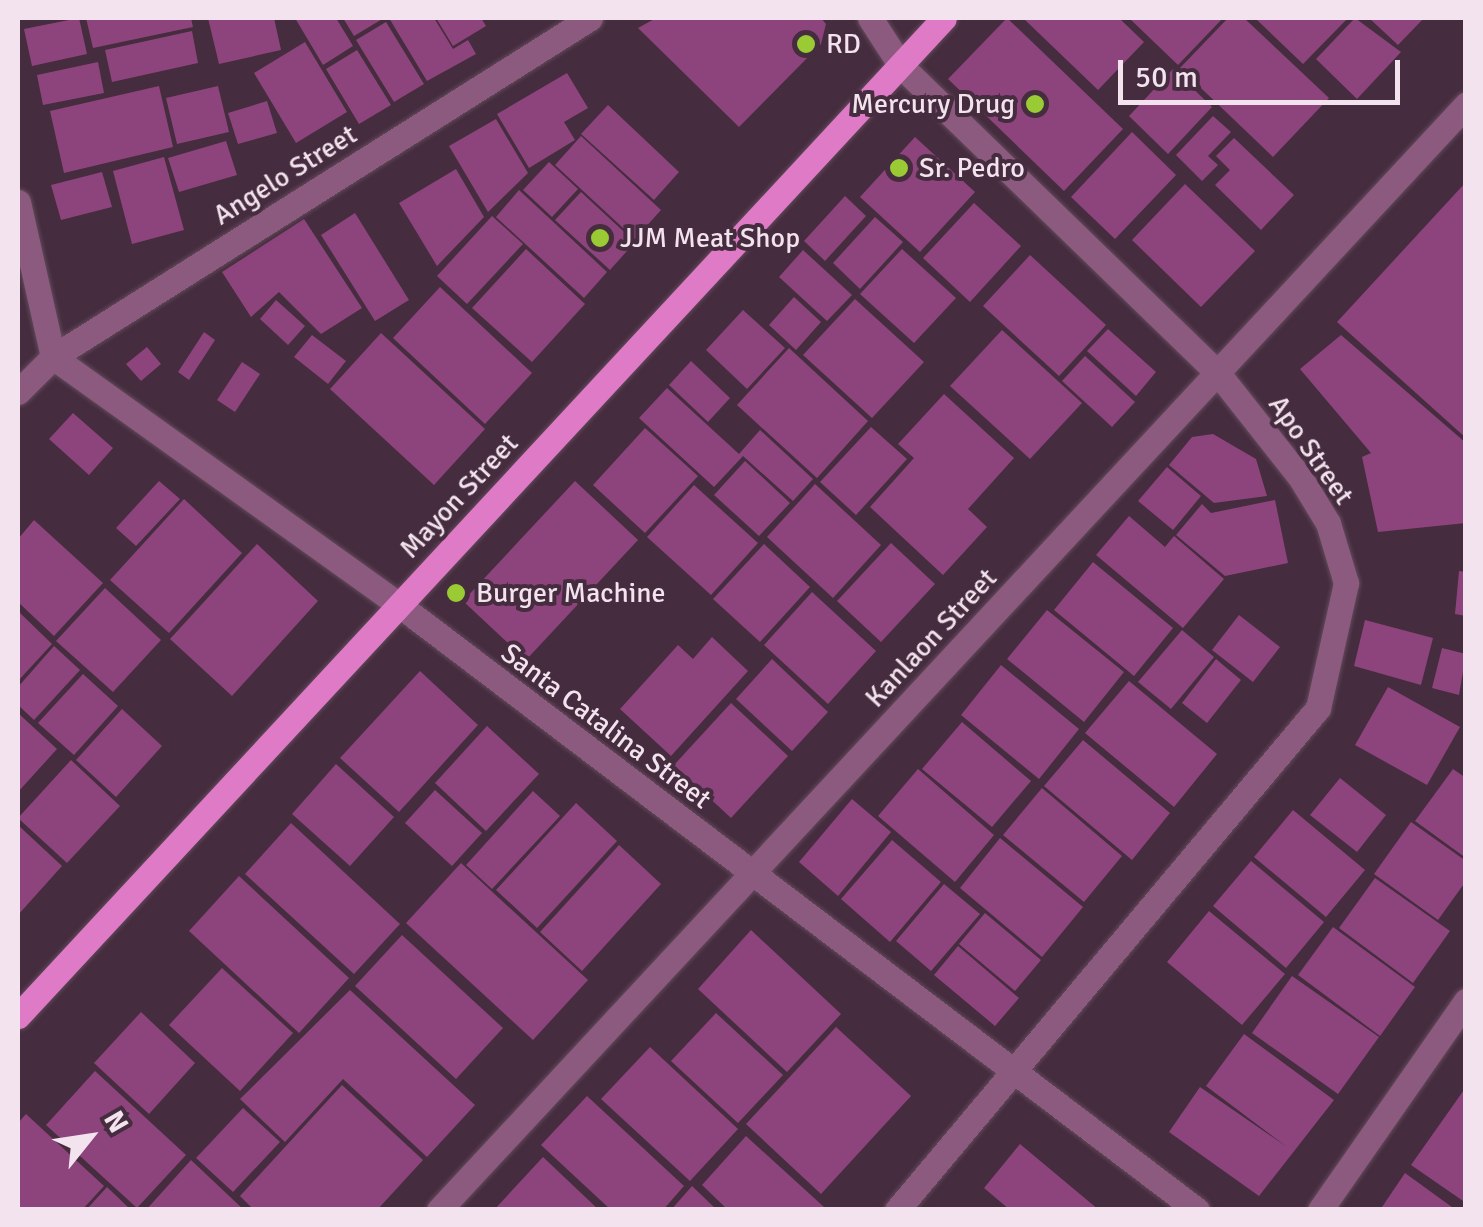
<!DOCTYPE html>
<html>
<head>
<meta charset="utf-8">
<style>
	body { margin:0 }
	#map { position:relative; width:1483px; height:1227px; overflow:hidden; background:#452c3e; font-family:Signika,sans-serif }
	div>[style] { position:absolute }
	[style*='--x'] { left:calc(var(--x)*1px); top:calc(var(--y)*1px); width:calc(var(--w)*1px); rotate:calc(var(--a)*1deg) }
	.building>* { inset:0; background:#8d447c }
	.roads { filter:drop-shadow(0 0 2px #61495a) drop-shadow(0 0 2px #61495a) }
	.minor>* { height:25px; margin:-12.5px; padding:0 12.5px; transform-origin:12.5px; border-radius:12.5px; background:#8c5a7f }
	.major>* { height:25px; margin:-12.5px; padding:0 12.5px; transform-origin:12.5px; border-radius:12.5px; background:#df7ac7 }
	.dots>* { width:28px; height:28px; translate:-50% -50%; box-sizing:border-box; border:5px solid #452c3e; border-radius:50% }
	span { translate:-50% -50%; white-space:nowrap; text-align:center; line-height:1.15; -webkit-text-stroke:8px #452c3e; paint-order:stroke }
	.poi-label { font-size:28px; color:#f3e3ee }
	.left { translate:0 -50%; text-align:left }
	.right { translate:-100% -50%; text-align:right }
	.street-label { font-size:28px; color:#f3e3ee }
	.frame { position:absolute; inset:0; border:20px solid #f3e3ee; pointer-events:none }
	.north { position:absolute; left:40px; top:1087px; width:100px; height:100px; -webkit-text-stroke:8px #452c3e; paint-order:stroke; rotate:60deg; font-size:28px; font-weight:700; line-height:40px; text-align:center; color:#f3e3ee }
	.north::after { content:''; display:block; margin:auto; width:35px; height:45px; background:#f3e3ee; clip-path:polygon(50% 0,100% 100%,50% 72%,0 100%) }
	.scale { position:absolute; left:1118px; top:60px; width:282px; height:45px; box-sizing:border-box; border:5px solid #f3e3ee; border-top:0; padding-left:12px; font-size:30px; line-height:35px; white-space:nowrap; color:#f3e3ee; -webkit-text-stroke:8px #452c3e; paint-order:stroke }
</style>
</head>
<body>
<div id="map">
	<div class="building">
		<i style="clip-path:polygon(79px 18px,87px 54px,32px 66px,24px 29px)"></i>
		<i style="clip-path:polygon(86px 18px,191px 18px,193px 27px,93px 48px)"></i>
		<i style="clip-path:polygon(208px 18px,274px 18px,281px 50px,219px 64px)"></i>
		<i style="clip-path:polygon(295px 18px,336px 18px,353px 46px,323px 65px)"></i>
		<i style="clip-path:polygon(343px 18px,384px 18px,354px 36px)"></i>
		<i style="clip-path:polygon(389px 18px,434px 18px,453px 49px,468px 40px,476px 54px,427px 81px)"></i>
		<i style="clip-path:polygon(436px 18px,481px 18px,486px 26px,453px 46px)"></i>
		<i style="clip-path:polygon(656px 18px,821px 18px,826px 24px,821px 44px,739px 127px,638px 28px)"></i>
		<i style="clip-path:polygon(1007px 18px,1123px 129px,1064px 191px,948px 79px)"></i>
		<i style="clip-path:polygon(1023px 18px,1119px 18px,1144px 42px,1098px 90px)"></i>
		<i style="clip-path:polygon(1129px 18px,1223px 18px,1178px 65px)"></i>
		<i style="clip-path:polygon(1228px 18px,1244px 18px,1329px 98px,1273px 157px,1180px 68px)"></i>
		<i style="clip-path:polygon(1255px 18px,1348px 18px,1303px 64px)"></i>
		<i style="clip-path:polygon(1355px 18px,1401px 52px,1357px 99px,1316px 59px)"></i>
		<i style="clip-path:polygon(1369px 18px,1424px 18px,1398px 45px)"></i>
		<i style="clip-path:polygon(386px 22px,424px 84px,394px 102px,356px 40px)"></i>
		<i style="clip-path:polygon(192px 31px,198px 63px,112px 82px,105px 50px)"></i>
		<i style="clip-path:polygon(305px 42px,347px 112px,296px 143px,254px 73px)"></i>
		<i style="clip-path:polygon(357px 50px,391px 105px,359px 124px,326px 69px)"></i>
		<i style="clip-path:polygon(98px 62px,104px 93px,43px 105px,37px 75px)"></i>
		<i style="clip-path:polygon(1173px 69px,1212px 107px,1168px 154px,1129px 116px)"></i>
		<i style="clip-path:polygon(567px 73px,588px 108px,564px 122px,575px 140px,529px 168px,497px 114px)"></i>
		<i style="clip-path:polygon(159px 86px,173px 147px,64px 173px,50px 111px)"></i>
		<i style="clip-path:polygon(218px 86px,229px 132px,177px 144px,166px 98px)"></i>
		<i style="clip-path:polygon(267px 101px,277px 133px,238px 144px,228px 113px)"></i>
		<i style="clip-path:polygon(608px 105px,679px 172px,654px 200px,581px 134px)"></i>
		<i style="clip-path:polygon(1213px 116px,1231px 132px,1208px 156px,1218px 165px,1202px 181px,1176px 155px)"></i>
		<i style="clip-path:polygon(496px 119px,528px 173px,488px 212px,449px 146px)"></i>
		<i style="clip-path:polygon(1132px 132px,1176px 175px,1115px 239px,1071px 197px)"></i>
		<i style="clip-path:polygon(581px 136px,661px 210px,635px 239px,555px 165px)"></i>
		<i style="clip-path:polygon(915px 137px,975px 192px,920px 252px,860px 197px)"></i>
		<i style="clip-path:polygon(1234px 138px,1294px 195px,1261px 230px,1215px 185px,1230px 170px,1216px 156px)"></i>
		<i style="clip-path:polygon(226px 141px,237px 175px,179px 192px,168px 158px)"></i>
		<i style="clip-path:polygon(164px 157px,184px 230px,132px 244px,113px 171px)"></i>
		<i style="clip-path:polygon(549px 162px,578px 189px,552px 217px,523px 190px)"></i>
		<i style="clip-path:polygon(456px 169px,484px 217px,437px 266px,399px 203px)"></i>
		<i style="clip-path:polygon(102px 172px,112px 207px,61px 220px,51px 185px)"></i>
		<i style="clip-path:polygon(1466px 182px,1466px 438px,1337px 322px)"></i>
		<i style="clip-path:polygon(1185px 184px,1255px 251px,1201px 307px,1132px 240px)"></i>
		<i style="clip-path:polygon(519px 190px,607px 272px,584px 298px,496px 217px)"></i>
		<i style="clip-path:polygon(581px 192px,635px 242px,610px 270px,555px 220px)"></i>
		<i style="clip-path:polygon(845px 196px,866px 216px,825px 261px,804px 241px)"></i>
		<i style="clip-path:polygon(974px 203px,1021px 246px,970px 302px,923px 258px)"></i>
		<i style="clip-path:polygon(355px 213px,409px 300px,375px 321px,321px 235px)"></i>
		<i style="clip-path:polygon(492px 216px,523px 244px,467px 304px,437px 276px)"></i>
		<i style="clip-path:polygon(875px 217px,903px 242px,860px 289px,833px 263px)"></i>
		<i style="clip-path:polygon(304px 219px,362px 308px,321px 334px,279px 292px,251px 317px,222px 272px)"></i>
		<i style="clip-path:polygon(526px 249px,585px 304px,532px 362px,472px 308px)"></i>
		<i style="clip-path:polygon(902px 249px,956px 298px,914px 343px,860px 294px)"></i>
		<i style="clip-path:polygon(803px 250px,852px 295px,827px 321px,779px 277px)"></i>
		<i style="clip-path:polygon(1030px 255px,1106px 325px,1059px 376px,983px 306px)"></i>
		<i style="clip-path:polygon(440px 287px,532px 373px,485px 424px,393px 338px)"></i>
		<i style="clip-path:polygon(794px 297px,821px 322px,796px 350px,769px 325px)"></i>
		<i style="clip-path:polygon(855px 299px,924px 362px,872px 418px,803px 355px)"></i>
		<i style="clip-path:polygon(276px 300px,305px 326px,288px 345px,260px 319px)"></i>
		<i style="clip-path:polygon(743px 310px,785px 348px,747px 389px,706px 350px)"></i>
		<i style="clip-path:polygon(1108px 329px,1156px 372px,1136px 396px,1087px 351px)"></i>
		<i style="clip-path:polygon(1002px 330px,1082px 403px,1030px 459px,950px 386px)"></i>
		<i style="clip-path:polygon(204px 332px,215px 340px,189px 380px,178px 372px)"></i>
		<i style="clip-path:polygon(381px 333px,485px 429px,434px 485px,330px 389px)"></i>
		<i style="clip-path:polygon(312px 335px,346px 361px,328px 384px,294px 357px)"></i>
		<i style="clip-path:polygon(1341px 335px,1466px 443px,1466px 523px,1378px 532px,1362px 457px,1371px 453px,1300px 369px)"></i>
		<i style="clip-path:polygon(147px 347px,161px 364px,141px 381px,126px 364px)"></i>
		<i style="clip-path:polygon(789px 348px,868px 421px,817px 478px,737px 405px)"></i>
		<i style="clip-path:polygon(1085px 356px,1135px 402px,1112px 427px,1062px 381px)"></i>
		<i style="clip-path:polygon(691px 361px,730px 398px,708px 422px,669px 385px)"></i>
		<i style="clip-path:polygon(242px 362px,260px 374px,235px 412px,217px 400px)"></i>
		<i style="clip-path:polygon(667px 388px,739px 454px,760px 430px,813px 479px,793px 501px,743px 456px,714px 487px,639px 418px)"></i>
		<i style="clip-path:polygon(944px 394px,1014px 458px,968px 509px,987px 527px,943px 575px,870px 507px,914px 458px,898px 444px)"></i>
		<i style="clip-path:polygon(73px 413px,113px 448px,89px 475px,49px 439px)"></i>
		<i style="clip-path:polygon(871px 427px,907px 459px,856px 515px,820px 482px)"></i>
		<i style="clip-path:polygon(645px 428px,698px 476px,645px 533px,593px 485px)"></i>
		<i style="clip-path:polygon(1213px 434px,1256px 459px,1267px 496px,1214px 503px,1169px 465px,1192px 437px)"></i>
		<i style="clip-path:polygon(745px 461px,790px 503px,759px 536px,714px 495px)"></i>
		<i style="clip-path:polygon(1167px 467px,1201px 496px,1173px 530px,1138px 501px)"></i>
		<i style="clip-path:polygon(159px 481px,180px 499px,136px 546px,116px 528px)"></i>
		<i style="clip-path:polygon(575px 481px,638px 540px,526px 660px,463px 601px)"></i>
		<i style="clip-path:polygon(815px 484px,881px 545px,833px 598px,767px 537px)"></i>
		<i style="clip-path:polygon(694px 485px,758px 543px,711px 595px,647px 537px)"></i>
		<i style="clip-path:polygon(184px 499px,242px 553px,169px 633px,110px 580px)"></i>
		<i style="clip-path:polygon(1275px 500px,1288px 563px,1225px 576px,1176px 535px,1202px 504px,1211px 513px)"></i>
		<i style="clip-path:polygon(1129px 516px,1165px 547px,1174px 536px,1224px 579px,1183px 628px,1096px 555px)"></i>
		<i style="clip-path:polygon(34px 520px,103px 583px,54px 636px,18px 602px,18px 539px)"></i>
		<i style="clip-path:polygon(891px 543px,935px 584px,881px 642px,837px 601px)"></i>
		<i style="clip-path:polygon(257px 544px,318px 601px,232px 696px,170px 639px)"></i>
		<i style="clip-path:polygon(764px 544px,810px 587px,760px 642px,713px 599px)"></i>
		<i style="clip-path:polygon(1093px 562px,1173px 628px,1134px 676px,1054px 610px)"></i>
		<i style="clip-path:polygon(1459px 571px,1466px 572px,1466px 616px,1455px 614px)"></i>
		<i style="clip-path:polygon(105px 588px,161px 640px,113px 692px,56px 641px)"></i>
		<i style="clip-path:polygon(812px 592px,876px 651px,828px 704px,764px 645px)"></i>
		<i style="clip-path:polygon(1047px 610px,1124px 672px,1084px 722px,1007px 659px)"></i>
		<i style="clip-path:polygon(18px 611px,52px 644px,18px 681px)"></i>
		<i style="clip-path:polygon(1239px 615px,1280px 647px,1253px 682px,1212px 650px)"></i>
		<i style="clip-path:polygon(1365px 620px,1433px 638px,1421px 685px,1354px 666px)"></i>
		<i style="clip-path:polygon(1182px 630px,1214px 657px,1171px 709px,1138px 682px)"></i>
		<i style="clip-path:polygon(712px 637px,748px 671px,671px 756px,620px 709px,678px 645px,693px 659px)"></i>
		<i style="clip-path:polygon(54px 646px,80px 670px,34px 720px,18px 705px,18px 687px)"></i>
		<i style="clip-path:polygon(1442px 648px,1466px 654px,1459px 695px,1432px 688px)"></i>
		<i style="clip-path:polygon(772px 659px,828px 712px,792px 751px,736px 699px)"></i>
		<i style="clip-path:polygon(1216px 659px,1241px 680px,1207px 723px,1182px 703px)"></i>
		<i style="clip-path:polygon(1001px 665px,1079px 729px,1039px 779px,961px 715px)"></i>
		<i style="clip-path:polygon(420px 671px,478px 725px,399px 812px,340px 758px)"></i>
		<i style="clip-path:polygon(83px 674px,118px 706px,74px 755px,38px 723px)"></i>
		<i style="clip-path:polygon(1129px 681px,1217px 754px,1174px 807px,1085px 733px)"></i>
		<i style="clip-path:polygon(1388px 687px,1460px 727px,1427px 785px,1355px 745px)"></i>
		<i style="clip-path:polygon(731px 703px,788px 756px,731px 818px,674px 765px)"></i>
		<i style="clip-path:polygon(122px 709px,162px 746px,116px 797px,76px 760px)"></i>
		<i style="clip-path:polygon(18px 713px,57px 749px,18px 792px)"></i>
		<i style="clip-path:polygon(962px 722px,1031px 781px,992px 827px,922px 769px)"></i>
		<i style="clip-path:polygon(487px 726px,539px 774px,486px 831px,435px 783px)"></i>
		<i style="clip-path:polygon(1083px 740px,1170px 813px,1132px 860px,1044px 786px)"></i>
		<i style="clip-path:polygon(71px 760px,120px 806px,67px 863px,18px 818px)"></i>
		<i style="clip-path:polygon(336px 764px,394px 817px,350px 866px,292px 814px)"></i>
		<i style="clip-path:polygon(918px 769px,994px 835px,955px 882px,878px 816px)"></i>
		<i style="clip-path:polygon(1453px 769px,1466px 778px,1466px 858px,1415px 821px)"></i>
		<i style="clip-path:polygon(1340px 778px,1386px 815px,1357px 852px,1310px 815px)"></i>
		<i style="clip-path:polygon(1042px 788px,1122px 856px,1084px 902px,1003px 835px)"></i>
		<i style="clip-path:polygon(435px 790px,482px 833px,452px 866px,405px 823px)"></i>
		<i style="clip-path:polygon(533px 791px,560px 816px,492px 889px,466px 865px)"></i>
		<i style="clip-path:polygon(852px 799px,891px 832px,838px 896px,799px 862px)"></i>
		<i style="clip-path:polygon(576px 803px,617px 841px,537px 928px,496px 890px)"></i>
		<i style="clip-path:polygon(1293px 810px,1365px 870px,1326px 917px,1254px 857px)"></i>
		<i style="clip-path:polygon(1411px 822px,1466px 861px,1466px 881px,1438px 920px,1374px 874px)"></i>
		<i style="clip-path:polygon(291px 823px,400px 924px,354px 974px,245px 874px)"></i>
		<i style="clip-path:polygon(18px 825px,62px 866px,18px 915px)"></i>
		<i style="clip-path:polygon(1000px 838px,1083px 907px,1042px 957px,960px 888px)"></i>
		<i style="clip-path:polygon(892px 840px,941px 882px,890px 942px,841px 899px)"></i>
		<i style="clip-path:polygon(619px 845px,661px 884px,582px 971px,540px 932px)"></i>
		<i style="clip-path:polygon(1251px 861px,1324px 922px,1286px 968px,1213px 906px)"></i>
		<i style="clip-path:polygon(461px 863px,588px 980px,533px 1040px,406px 923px)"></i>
		<i style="clip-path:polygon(239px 876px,349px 978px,299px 1033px,189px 931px)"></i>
		<i style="clip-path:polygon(1375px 878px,1450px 931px,1413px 983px,1339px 928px)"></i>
		<i style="clip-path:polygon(944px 884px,980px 914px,931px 971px,896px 941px)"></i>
		<i style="clip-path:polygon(1209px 911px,1285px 974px,1242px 1025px,1167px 962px)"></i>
		<i style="clip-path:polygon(985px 913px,1041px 960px,1015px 991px,959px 944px)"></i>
		<i style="clip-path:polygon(1333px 927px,1415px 987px,1380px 1036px,1298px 975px)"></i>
		<i style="clip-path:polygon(751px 930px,841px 1014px,787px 1072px,698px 989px)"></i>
		<i style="clip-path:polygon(402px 935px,503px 1028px,456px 1079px,355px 986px)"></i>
		<i style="clip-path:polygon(958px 946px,1019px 998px,995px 1026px,934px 975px)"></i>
		<i style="clip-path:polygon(222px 968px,293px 1033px,240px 1091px,169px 1025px)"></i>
		<i style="clip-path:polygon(1292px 976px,1379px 1037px,1338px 1094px,1252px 1033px)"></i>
		<i style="clip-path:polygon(350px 990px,475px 1105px,427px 1157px,343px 1079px,285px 1142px,240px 1099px)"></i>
		<i style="clip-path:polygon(141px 1012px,195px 1063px,149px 1114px,94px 1063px)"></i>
		<i style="clip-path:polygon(716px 1013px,783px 1075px,738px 1123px,671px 1061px)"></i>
		<i style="clip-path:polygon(836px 1027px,911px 1096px,821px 1194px,746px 1124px)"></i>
		<i style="clip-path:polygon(1244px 1034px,1334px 1100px,1259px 1196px,1169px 1132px,1200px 1087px,1287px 1147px,1206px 1086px)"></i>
		<i style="clip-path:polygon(650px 1047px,738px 1129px,690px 1181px,601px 1099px)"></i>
		<i style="clip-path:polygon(95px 1071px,186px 1155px,137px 1208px,46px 1125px)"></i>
		<i style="clip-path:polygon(342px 1085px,423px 1160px,377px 1210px,254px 1210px,240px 1196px)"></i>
		<i style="clip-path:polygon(1466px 1087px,1466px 1203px,1411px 1165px)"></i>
		<i style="clip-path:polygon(587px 1096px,684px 1186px,663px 1210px,611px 1210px,541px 1145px)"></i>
		<i style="clip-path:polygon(243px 1108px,280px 1142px,233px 1192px,196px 1158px)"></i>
		<i style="clip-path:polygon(26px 1114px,104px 1186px,82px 1210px,18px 1210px,18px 1123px)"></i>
		<i style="clip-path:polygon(746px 1136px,824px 1207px,822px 1210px,728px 1210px,702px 1185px)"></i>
		<i style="clip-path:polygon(1020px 1144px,1099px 1210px,1010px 1210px,984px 1188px)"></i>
		<i style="clip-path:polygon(543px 1157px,599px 1210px,494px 1210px)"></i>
		<i style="clip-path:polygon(191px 1160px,244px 1210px,146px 1210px)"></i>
		<i style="clip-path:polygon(1405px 1173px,1456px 1210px,1380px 1210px)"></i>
		<i style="clip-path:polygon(692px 1186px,717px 1210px,671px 1210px)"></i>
		<i style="clip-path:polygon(107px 1187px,131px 1210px,86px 1210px)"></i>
	</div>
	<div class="roads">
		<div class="minor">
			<i style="--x:870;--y:18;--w:57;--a:57.1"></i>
			<i style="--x:901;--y:66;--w:440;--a:44.1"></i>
			<i style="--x:1217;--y:372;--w:134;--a:51.7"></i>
			<i style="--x:1300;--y:477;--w:54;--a:58.7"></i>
			<i style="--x:1328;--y:523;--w:63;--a:73.3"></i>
			<i style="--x:1346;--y:583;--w:128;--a:102.6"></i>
			<i style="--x:1318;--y:708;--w:655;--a:129.98"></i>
			<i style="--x:18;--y:202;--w:159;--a:77.3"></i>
			<i style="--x:53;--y:357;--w:424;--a:35.6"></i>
			<i style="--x:398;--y:604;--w:1003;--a:37.18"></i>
			<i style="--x:18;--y:392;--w:49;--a:-45"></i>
			<i style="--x:53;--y:357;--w:635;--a:-32.26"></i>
			<i style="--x:439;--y:1210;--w:1509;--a:-47.1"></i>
			<i style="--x:1320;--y:1210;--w:255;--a:-55.1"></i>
		</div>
		<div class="major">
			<i style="--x:18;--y:1016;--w:1361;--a:-47.14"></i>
		</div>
	</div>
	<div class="dots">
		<i style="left:806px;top:44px;background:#9acb34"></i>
		<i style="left:1035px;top:104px;background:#9acb34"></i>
		<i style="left:899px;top:168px;background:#9acb34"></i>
		<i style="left:600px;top:238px;background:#9acb34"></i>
		<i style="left:456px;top:593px;background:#9acb34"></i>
	</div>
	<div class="poi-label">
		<span class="left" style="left:826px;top:44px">RD</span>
		<span class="right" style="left:1015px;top:104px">Mercury Drug</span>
		<span class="left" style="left:919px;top:168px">Sr. Pedro</span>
		<span class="left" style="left:620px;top:238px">JJM Meat Shop</span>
		<span class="left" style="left:476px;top:593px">Burger Machine</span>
	</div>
	<div class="street-label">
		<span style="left:285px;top:175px;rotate:-32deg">Angelo Street</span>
		<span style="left:1311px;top:450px;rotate:55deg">Apo Street</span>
		<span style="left:459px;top:496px;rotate:-47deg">Mayon Street</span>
		<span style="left:931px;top:638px;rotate:-47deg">Kanlaon Street</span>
		<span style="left:606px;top:726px;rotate:37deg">Santa Catalina Street</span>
	</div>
	<div class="frame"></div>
	<div class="north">N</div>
	<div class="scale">50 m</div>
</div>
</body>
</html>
